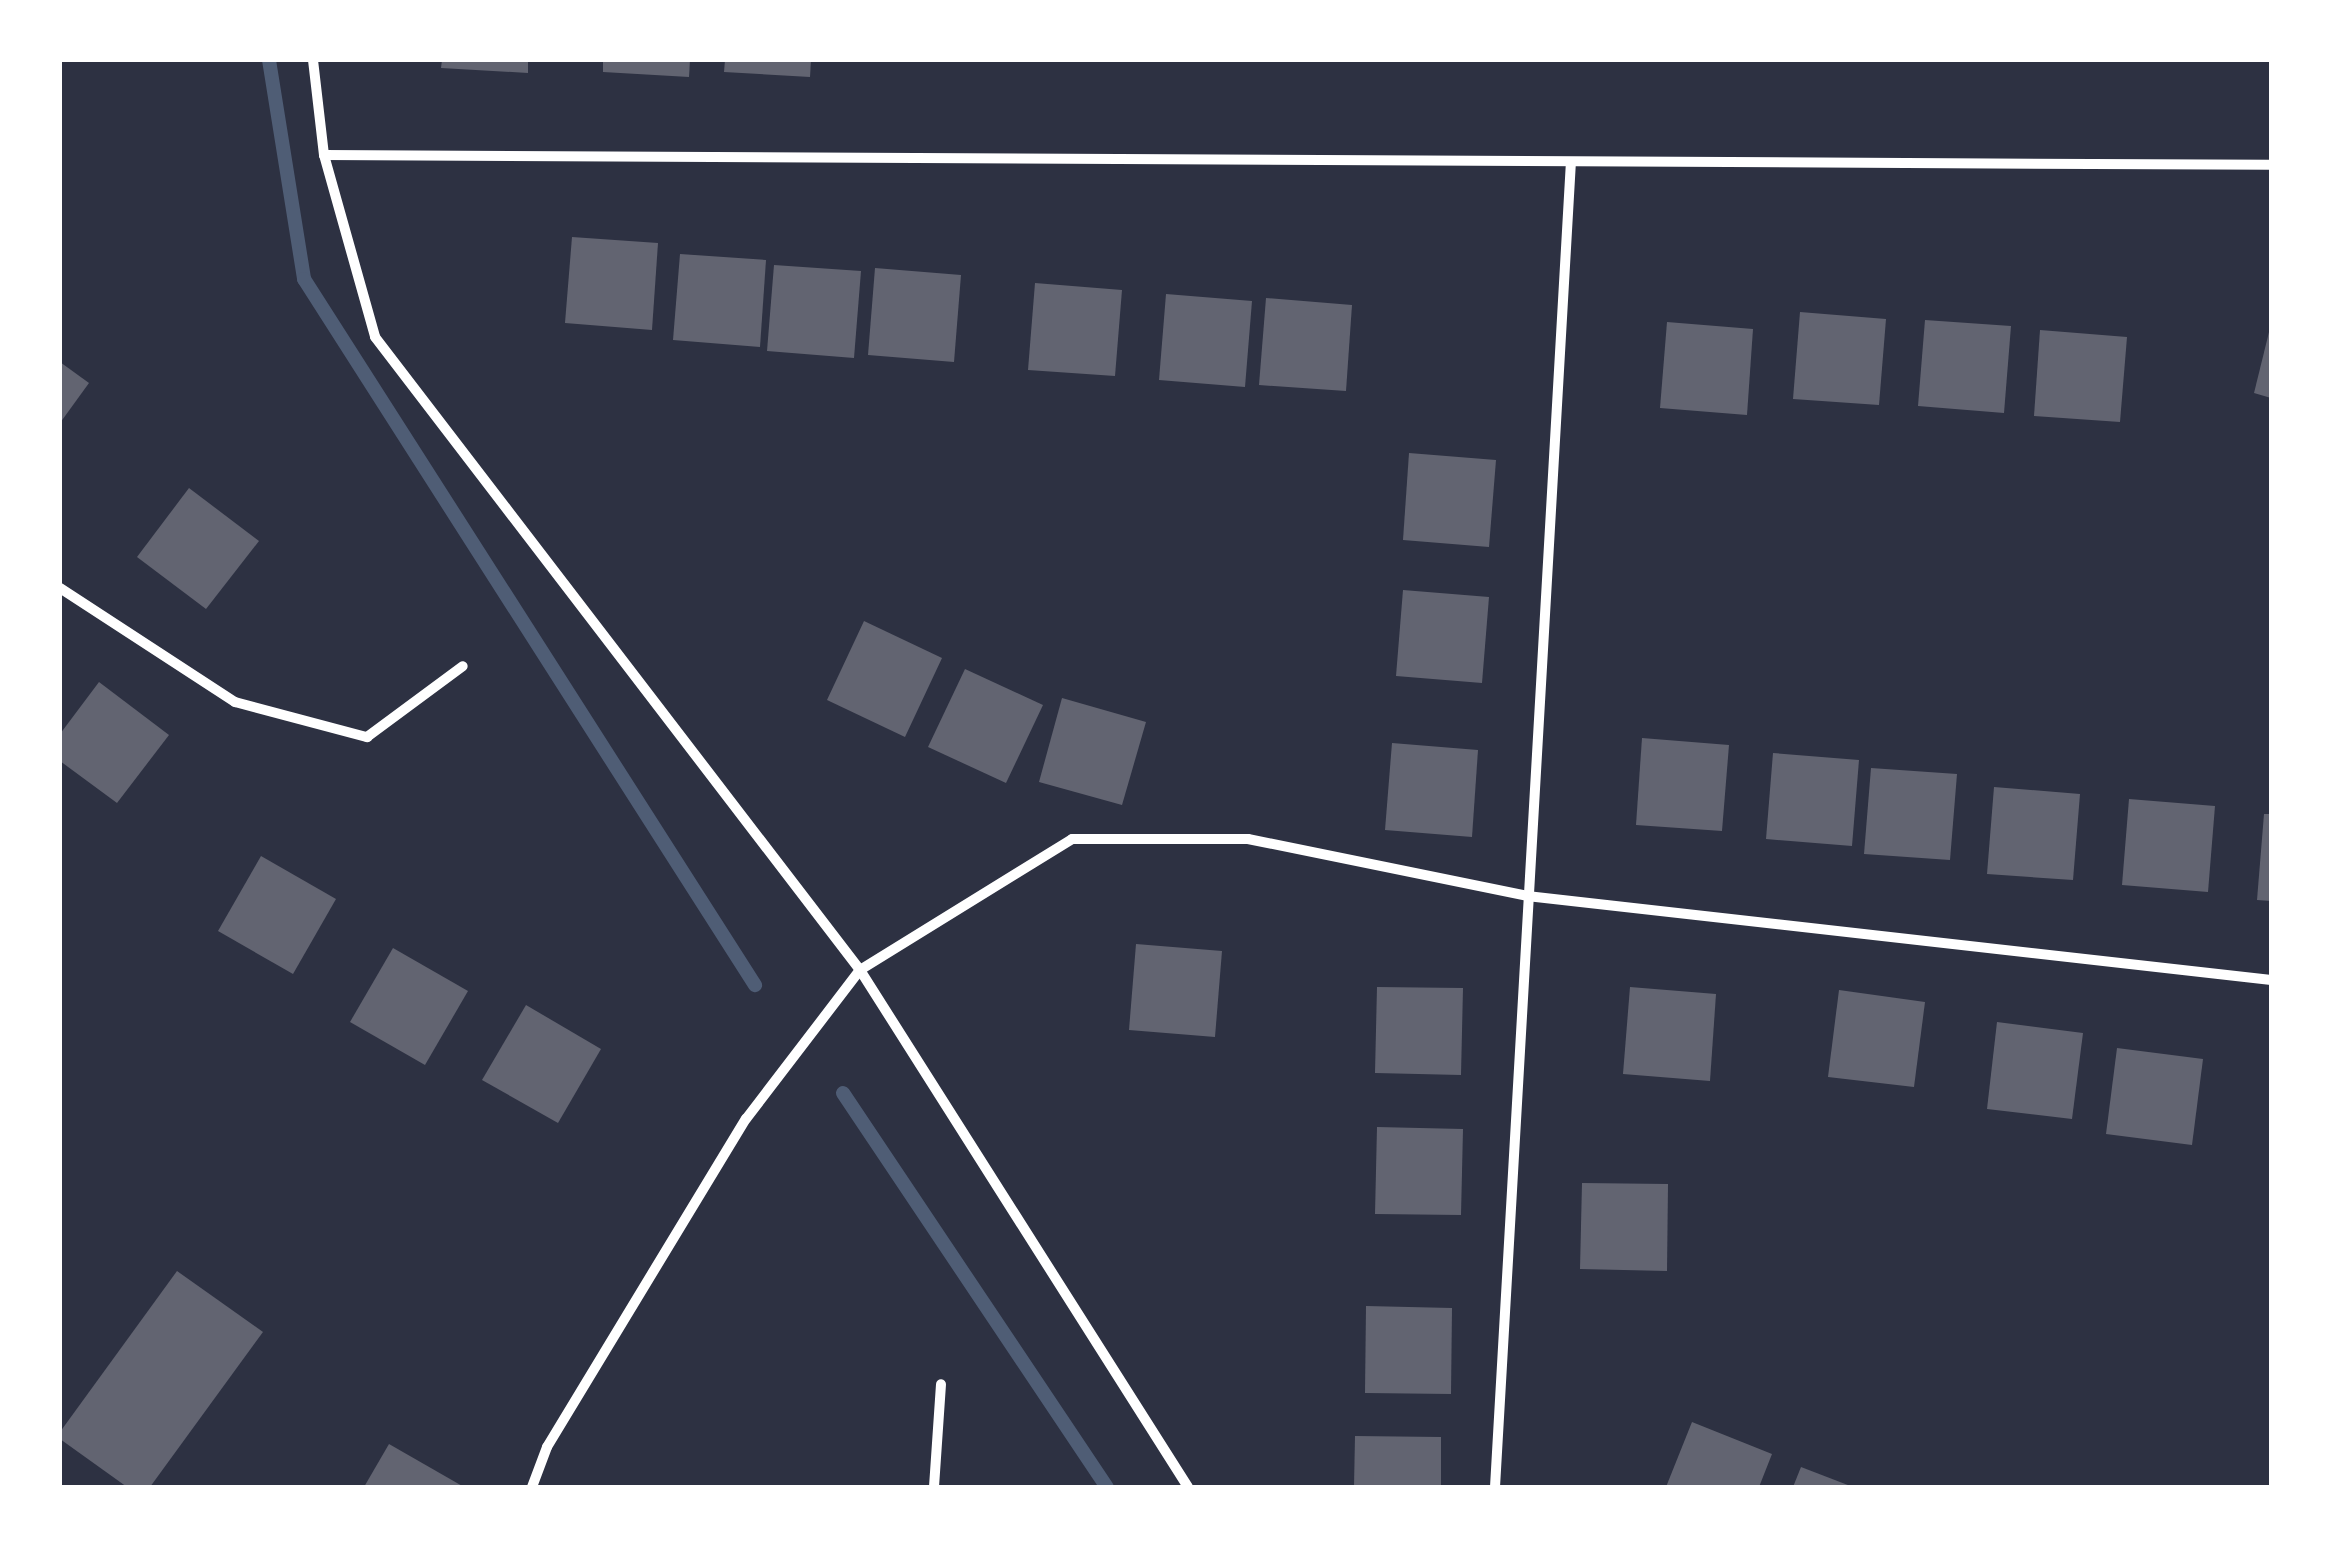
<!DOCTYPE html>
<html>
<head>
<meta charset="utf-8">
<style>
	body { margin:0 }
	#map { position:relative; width:2331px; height:1547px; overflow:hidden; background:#2d3142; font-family:"Roboto Condensed",sans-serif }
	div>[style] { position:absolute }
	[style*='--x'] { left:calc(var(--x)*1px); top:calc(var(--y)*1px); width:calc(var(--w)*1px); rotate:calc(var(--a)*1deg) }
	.stream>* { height:14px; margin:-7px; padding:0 7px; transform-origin:7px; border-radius:7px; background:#4f5d75 }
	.building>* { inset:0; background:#626471 }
	.minor>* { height:10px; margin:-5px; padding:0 5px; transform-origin:5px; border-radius:5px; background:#fff }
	span { translate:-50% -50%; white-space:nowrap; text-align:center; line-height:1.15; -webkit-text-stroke:9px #fff; paint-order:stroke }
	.frame { position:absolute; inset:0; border:62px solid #fff; pointer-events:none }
</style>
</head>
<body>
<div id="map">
	<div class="stream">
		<i style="--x:269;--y:60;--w:222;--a:80.9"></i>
		<i style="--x:304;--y:279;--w:838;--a:57.43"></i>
		<i style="--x:843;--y:1093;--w:474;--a:56.2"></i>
	</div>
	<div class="building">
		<i style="clip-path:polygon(442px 60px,528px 60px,528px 73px,441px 68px)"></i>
		<i style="clip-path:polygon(603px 60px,690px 60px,689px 77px,603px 72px)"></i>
		<i style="clip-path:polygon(725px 60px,811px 60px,810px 77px,724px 72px)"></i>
		<i style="clip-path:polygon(572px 237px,658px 243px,652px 330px,565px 323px)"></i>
		<i style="clip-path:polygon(680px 254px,766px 260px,760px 347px,673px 340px)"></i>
		<i style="clip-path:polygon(774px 265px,861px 271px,854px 358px,767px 351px)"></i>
		<i style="clip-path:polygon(875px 268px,961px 275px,954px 362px,868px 355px)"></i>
		<i style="clip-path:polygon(1035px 283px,1122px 290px,1115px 376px,1028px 370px)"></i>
		<i style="clip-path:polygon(1166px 294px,1252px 301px,1245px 387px,1159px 380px)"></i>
		<i style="clip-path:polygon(1266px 298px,1352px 305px,1346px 391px,1259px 385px)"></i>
		<i style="clip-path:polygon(1800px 312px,1886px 319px,1879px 405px,1793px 399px)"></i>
		<i style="clip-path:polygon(1925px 320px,2011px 326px,2004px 413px,1918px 406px)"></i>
		<i style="clip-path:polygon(1667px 322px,1753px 329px,1747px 415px,1660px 408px)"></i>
		<i style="clip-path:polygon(2270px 328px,2271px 328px,2271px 398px,2254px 393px)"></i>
		<i style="clip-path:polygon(2040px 330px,2127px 337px,2120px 422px,2034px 416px)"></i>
		<i style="clip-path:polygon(60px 362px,89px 383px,60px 423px)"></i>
		<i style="clip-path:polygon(1409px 453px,1496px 460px,1489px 547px,1403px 540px)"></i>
		<i style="clip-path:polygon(189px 488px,259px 541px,206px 609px,137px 557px)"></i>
		<i style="clip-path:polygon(1403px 590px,1489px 597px,1482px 683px,1396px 676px)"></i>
		<i style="clip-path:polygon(864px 621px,942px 658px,905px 737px,827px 700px)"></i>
		<i style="clip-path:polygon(965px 669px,1043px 705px,1006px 783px,928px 747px)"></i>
		<i style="clip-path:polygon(99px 682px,169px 735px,117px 803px,60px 761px,60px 734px)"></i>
		<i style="clip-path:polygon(1062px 698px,1146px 722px,1122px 805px,1039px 782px)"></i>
		<i style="clip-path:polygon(1642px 738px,1729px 745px,1722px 831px,1636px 825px)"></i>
		<i style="clip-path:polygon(1392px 743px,1478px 750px,1472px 837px,1385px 830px)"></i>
		<i style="clip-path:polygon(1773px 753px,1859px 760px,1852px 846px,1766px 839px)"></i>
		<i style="clip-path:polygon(1871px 768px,1957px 774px,1950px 860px,1864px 854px)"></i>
		<i style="clip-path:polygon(1994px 787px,2080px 794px,2073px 880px,1987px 874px)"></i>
		<i style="clip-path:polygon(2129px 799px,2215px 806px,2208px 892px,2122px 885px)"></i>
		<i style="clip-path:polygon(2264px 814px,2271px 814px,2271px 901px,2257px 900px)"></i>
		<i style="clip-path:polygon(261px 856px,336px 899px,293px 974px,218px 931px)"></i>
		<i style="clip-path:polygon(1136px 944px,1222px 951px,1215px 1037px,1129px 1030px)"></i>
		<i style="clip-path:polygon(393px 948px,468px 991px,425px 1065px,350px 1022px)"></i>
		<i style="clip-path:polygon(1377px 987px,1463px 988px,1461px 1075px,1375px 1073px)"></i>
		<i style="clip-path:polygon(1630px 987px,1716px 994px,1710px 1081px,1623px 1074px)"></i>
		<i style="clip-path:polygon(1839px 990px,1925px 1002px,1914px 1087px,1828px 1077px)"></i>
		<i style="clip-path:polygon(526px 1005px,601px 1049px,558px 1123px,482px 1080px)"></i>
		<i style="clip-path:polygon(1997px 1022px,2083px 1033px,2072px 1119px,1987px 1109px)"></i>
		<i style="clip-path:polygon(2117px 1048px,2203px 1059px,2192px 1145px,2106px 1134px)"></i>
		<i style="clip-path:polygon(1377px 1127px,1463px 1129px,1461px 1215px,1375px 1214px)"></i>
		<i style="clip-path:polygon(1582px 1183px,1668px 1184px,1667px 1271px,1580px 1269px)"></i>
		<i style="clip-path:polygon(177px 1271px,263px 1332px,150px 1487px,127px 1487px,60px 1439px,60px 1432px)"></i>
		<i style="clip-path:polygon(1366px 1306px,1452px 1308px,1451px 1394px,1365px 1393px)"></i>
		<i style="clip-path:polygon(1692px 1422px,1772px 1454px,1759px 1487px,1666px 1487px)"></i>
		<i style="clip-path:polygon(1355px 1436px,1441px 1437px,1441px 1487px,1354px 1487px)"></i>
		<i style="clip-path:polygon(389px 1444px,464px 1487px,364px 1487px)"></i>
		<i style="clip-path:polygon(1801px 1467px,1853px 1487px,1793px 1487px)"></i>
	</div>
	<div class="minor">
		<i style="--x:313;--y:60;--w:96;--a:83.4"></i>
		<i style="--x:324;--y:155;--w:189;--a:74.3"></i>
		<i style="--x:375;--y:337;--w:797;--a:52.54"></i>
		<i style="--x:860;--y:970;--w:612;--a:57.61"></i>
		<i style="--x:324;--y:155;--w:1947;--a:0.29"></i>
		<i style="--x:60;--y:588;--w:209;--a:33.1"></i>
		<i style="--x:235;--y:702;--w:137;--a:14.9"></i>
		<i style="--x:367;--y:737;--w:119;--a:-36.5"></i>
		<i style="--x:532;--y:1487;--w:43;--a:-69.4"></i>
		<i style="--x:547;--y:1447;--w:384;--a:-58.8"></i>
		<i style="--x:746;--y:1119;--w:188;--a:-52.6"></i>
		<i style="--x:860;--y:970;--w:249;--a:-31.7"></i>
		<i style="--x:1072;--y:839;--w:176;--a:0"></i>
		<i style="--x:1248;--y:839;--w:285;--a:11.5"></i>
		<i style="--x:1527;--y:896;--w:749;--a:6.44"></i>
		<i style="--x:934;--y:1487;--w:103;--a:-86.1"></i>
		<i style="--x:1495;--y:1487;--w:1327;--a:-86.72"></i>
	</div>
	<div class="frame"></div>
</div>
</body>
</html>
